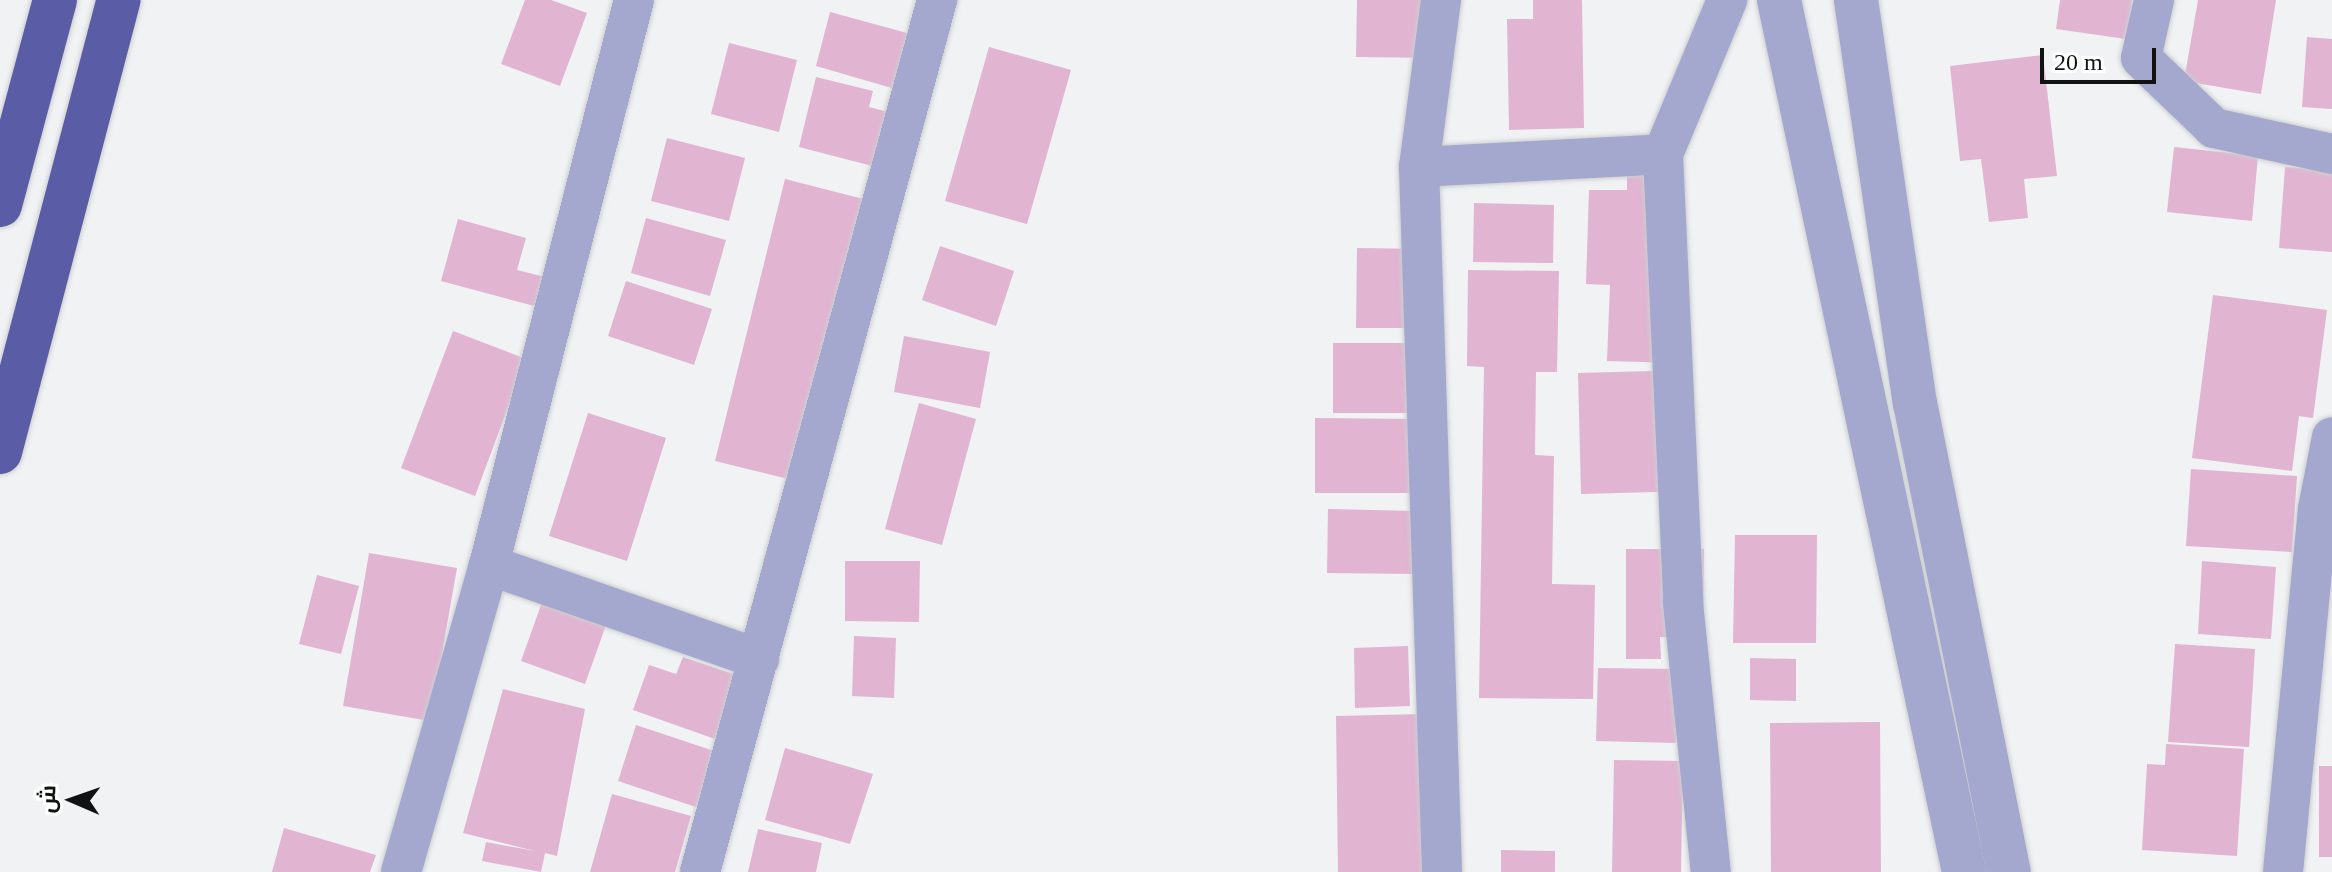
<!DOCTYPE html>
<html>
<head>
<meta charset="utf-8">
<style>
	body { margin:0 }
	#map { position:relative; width:2332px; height:872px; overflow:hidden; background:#f0f2f4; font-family:"Times New Roman",Cairo,serif }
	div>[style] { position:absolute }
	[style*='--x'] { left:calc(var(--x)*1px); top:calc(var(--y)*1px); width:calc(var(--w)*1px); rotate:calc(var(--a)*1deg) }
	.building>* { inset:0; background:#e1b4d2 }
	.roads { filter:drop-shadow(0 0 2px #ccced0) drop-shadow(0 0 2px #ccced0) }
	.minor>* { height:40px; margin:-20px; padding:0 20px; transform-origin:20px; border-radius:20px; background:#a4a7ce }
	.tertiary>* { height:44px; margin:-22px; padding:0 22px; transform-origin:22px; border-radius:22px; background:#a4a7ce }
	.trunk>* { height:44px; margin:-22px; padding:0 22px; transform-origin:22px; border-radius:22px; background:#5b5ca6 }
	span { translate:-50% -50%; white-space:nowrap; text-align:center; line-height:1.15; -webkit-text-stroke:7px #fff; paint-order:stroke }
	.north { position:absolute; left:32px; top:760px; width:80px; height:80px; -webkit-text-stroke:6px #fff; paint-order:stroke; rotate:272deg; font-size:22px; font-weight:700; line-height:32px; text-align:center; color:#111212 }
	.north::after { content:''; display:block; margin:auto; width:28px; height:36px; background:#111212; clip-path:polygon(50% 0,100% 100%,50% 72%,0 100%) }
	.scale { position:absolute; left:2040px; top:48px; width:116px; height:36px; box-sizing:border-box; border:4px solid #111212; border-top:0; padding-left:10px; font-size:24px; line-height:28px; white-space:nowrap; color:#111212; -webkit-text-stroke:6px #fff; paint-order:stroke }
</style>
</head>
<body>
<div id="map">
	<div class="building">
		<i style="clip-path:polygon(525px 0,551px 0,587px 13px,560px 86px,501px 64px)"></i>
		<i style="clip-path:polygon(1357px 0,1434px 0,1434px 58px,1356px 57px)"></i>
		<i style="clip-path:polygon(1533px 0,1582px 0,1584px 128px,1509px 130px,1507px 19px,1533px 19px)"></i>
		<i style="clip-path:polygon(2060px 0,2132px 0,2126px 39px,2056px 29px)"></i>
		<i style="clip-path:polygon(2198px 0,2276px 0,2261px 94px,2184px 81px)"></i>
		<i style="clip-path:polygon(830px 12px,918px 36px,902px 91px,816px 66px)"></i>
		<i style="clip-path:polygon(2307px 37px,2332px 39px,2332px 109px,2302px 107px)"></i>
		<i style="clip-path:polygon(729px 43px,797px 60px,779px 132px,711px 114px)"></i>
		<i style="clip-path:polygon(989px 47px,1071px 70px,1027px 224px,945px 201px)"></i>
		<i style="clip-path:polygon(2043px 55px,2057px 176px,2024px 179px,2028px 218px,1989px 222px,1981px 159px,1960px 161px,1950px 66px)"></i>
		<i style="clip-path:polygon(816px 77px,873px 91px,869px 107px,895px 114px,880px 168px,799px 147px)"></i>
		<i style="clip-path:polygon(667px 138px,745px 158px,729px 221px,651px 201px)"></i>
		<i style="clip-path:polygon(2174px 147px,2258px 156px,2252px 221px,2167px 212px)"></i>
		<i style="clip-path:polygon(2285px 167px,2332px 171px,2332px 252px,2279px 248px)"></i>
		<i style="clip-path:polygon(1627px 171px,1665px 171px,1675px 363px,1607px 361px,1610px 285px,1586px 284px,1589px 190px,1627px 190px)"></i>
		<i style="clip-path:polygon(785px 179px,875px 202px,804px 483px,715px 461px)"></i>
		<i style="clip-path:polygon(1474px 203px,1554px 205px,1553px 263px,1473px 262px)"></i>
		<i style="clip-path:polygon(646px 218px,726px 240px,710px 296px,631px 273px)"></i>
		<i style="clip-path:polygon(458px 219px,526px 238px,517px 270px,545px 277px,538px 307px,441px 281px)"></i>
		<i style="clip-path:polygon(940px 246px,1014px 271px,996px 326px,922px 300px)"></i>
		<i style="clip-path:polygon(1357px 248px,1426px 249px,1425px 328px,1356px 328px)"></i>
		<i style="clip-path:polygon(1468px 270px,1559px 271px,1557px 372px,1536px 372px,1535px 455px,1554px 456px,1552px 584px,1595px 585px,1593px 699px,1479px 698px,1484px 367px,1467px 366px)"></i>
		<i style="clip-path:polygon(626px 281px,712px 309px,694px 365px,608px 336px)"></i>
		<i style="clip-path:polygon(2213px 295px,2327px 310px,2313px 418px,2299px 416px,2292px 471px,2192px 458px)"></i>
		<i style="clip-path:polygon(453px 331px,526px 359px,475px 496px,401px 468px)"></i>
		<i style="clip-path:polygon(904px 336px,990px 352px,980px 408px,894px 392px)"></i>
		<i style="clip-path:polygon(1333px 343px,1417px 343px,1416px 413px,1333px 413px)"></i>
		<i style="clip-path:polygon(1689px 370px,1692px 491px,1581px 494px,1578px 373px)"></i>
		<i style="clip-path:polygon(919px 403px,976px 419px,942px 545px,885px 529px)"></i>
		<i style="clip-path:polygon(588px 413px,666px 438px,627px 561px,549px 536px)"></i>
		<i style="clip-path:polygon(1315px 418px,1418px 419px,1417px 493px,1315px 493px)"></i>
		<i style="clip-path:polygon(2191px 469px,2297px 476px,2292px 552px,2186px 546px)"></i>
		<i style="clip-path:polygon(1328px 509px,1417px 511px,1416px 574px,1327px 573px)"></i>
		<i style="clip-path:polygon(1735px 535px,1817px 535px,1816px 643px,1733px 643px)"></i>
		<i style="clip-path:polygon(1626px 549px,1704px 549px,1703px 637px,1660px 637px,1661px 659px,1626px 659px)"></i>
		<i style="clip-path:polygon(369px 553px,457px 568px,430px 721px,343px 706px)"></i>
		<i style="clip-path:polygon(845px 561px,920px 561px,919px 622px,845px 621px)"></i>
		<i style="clip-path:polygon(2202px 561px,2276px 567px,2271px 639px,2198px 634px)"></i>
		<i style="clip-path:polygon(317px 575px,359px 586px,341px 654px,299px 644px)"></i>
		<i style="clip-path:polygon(546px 591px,610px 614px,585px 684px,521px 661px)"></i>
		<i style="clip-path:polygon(854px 636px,896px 638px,894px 698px,852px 696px)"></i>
		<i style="clip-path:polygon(2175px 644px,2255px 649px,2249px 747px,2168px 742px)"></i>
		<i style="clip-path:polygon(1408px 646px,1410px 706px,1355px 708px,1354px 648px)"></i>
		<i style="clip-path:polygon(683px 657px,736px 675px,715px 739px,633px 710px,649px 665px,676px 674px)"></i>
		<i style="clip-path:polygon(1750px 658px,1796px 659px,1796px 701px,1750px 700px)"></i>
		<i style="clip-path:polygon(1598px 668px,1678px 669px,1676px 743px,1596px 741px)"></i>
		<i style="clip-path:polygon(503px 689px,585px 709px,557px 856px,545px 853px,541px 872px,482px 861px,486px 842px,535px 851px,463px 833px)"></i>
		<i style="clip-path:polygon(1424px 714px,1445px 872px,1338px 872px,1336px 716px)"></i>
		<i style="clip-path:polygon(1880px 722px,1881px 872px,1771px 872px,1770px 723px)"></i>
		<i style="clip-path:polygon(636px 725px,714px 751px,696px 807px,618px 781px)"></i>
		<i style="clip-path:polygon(2166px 744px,2244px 749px,2237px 856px,2142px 850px,2147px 764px,2165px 765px)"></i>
		<i style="clip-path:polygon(785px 748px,873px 774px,850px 844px,765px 820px)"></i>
		<i style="clip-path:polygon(1614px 760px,1683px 761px,1681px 872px,1612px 872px)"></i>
		<i style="clip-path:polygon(2319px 766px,2332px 766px,2332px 857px,2319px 857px)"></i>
		<i style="clip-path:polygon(612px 794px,691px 816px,675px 872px,590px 872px)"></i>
		<i style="clip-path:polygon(284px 828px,376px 855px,370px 872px,272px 872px)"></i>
		<i style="clip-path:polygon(758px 829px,822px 843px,816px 872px,748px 872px)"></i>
		<i style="clip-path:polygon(1501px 850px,1555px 851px,1555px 872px,1501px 872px)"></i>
	</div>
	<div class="roads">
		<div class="minor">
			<i style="--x:1441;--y:0;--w:168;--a:97.5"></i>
			<i style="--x:1419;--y:167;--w:705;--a:88.13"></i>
			<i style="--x:2154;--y:0;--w:59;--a:102.6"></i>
			<i style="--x:2141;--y:58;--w:101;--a:43.8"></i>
			<i style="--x:2214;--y:128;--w:121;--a:12.4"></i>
			<i style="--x:1663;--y:154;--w:449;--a:87.4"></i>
			<i style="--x:1683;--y:603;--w:270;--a:84.1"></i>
			<i style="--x:1419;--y:167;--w:244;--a:-3"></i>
			<i style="--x:1663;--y:154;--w:167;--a:-67.4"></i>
			<i style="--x:489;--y:565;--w:286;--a:19.2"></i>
			<i style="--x:401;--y:872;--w:319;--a:-74"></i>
			<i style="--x:489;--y:565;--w:583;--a:-75.61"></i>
			<i style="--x:700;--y:872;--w:904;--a:-74.79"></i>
			<i style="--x:2283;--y:872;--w:365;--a:-84.5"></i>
			<i style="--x:2318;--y:509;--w:73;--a:-79"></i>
		</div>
		<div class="tertiary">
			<i style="--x:1779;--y:0;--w:891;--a:78.02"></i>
			<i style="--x:1856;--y:0;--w:407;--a:81.7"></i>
			<i style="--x:1915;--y:403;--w:478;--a:78.7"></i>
		</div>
		<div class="trunk">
			<i style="--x:0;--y:205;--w:212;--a:-75"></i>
			<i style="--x:0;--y:452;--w:467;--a:-75.3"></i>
		</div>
	</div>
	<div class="north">ش</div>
	<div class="scale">20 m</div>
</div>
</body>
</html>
